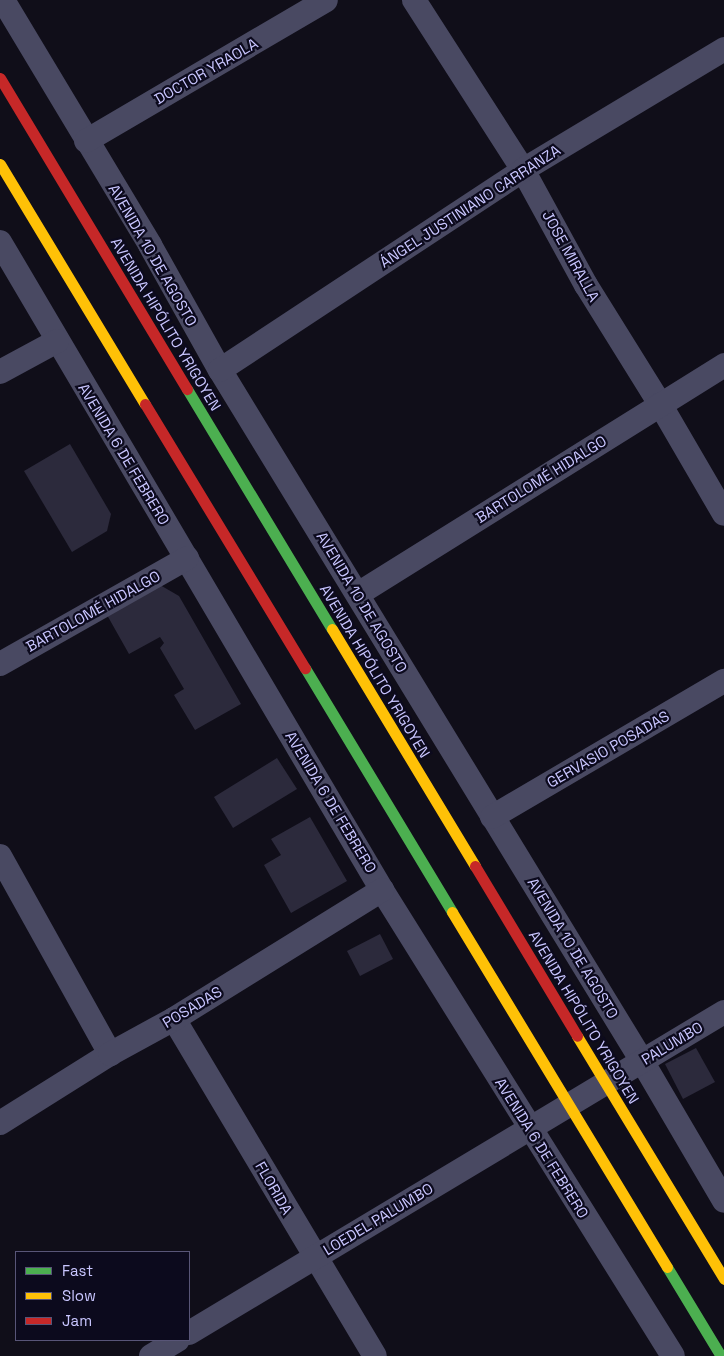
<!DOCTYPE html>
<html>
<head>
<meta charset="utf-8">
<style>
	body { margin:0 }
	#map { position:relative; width:724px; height:1356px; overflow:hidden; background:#100e19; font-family:"Space Grotesk",sans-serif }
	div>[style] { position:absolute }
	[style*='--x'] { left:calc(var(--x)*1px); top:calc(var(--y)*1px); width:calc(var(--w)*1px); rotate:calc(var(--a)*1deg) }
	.building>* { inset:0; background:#2c2a3c }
	.street>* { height:24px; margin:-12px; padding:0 12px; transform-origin:12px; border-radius:12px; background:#494962 }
	.fast>* { height:11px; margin:-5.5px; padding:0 5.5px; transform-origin:5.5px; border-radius:5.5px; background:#4caf50 }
	.slow>* { height:11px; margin:-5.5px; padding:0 5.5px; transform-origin:5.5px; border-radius:5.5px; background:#ffc107 }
	.jam>* { height:11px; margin:-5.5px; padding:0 5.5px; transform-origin:5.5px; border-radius:5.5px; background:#c62828 }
	span { translate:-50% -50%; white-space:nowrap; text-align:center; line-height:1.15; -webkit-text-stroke:4.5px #0c0a1d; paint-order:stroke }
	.street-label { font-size:15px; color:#c9c6ff }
	.legend { position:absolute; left:15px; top:1251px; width:175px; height:90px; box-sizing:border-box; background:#0c0a1d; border:1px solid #585577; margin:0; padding:6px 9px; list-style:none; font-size:15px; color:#c9c6ff }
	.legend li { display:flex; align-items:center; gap:10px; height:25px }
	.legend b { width:25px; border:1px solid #585577 }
</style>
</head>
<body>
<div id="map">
	<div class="building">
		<i style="clip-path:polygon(70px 444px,111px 514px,107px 531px,72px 552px,24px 471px)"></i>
		<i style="clip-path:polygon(160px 585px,179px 596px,241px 704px,195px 730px,174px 695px,184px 689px,160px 648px,164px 643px,160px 637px,129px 654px,107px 615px)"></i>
		<i style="clip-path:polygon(277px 758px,297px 789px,233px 828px,214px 797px)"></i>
		<i style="clip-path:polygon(310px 817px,347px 881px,291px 913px,264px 865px,281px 855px,271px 839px)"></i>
		<i style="clip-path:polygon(380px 934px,393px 959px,360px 976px,347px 951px)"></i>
		<i style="clip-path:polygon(696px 1048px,715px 1082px,683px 1099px,665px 1064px)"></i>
	</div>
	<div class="street">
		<i style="--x:3;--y:0;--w:286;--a:59"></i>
		<i style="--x:150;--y:245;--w:143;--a:60.8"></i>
		<i style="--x:220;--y:370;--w:810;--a:58.59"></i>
		<i style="--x:642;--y:1061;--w:162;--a:59.6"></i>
		<i style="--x:414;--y:0;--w:202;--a:57.3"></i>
		<i style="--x:523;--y:170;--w:131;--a:61.3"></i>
		<i style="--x:586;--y:285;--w:140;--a:58.1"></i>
		<i style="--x:660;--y:404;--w:127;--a:59.8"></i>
		<i style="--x:86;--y:141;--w:278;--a:-30.4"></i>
		<i style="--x:0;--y:242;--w:752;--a:59.48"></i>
		<i style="--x:382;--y:890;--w:549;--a:58.02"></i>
		<i style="--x:220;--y:370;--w:363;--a:-33.4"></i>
		<i style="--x:523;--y:170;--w:235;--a:-31"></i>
		<i style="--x:0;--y:372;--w:65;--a:-28.5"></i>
		<i style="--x:358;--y:594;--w:432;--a:-32"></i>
		<i style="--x:0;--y:664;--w:215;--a:-29.5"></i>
		<i style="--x:492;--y:817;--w:269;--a:-30.4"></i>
		<i style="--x:0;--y:856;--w:227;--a:60.9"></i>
		<i style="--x:174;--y:1019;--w:392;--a:59.2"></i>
		<i style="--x:0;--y:1123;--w:130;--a:-32.1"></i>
		<i style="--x:110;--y:1054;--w:73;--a:-28.7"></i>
		<i style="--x:174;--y:1019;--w:245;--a:-31.8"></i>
		<i style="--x:189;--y:1333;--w:624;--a:-30.96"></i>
		<i style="--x:151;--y:1356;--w:31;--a:-31"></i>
	</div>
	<div class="fast">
		<i style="--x:187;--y:389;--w:280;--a:58.9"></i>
		<i style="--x:305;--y:668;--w:285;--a:58.9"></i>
		<i style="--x:667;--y:1267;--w:104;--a:58.8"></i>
	</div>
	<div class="slow">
		<i style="--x:0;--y:164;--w:280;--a:58.9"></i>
		<i style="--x:332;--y:629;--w:277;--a:58.9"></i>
		<i style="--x:452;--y:912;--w:415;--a:58.8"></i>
		<i style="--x:577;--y:1036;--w:284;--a:58.8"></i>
	</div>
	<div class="jam">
		<i style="--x:0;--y:78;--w:363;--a:59"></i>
		<i style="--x:145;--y:404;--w:309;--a:58.8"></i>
		<i style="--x:475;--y:866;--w:198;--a:59"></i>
	</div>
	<div class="street-label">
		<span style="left:206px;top:71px;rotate:-30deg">DOCTOR YRAOLA</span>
		<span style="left:470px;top:206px;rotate:-33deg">ÁNGEL JUSTINIANO CARRANZA</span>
		<span style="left:153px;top:255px;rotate:60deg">AVENIDA 10 DE AGOSTO</span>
		<span style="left:571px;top:256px;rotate:61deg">JOSE MIRALLA</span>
		<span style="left:166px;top:324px;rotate:59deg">AVENIDA HIPÓLITO YRIGOYEN</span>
		<span style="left:124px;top:454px;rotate:59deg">AVENIDA 6 DE FEBRERO</span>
		<span style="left:541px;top:479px;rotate:-32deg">BARTOLOMÉ HIDALGO</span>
		<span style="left:362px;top:602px;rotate:59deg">AVENIDA 10 DE AGOSTO</span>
		<span style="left:93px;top:611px;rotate:-29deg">BARTOLOMÉ HIDALGO</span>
		<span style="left:375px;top:671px;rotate:59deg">AVENIDA HIPÓLITO YRIGOYEN</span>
		<span style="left:608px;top:749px;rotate:-30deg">GERVASIO POSADAS</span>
		<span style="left:331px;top:802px;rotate:59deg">AVENIDA 6 DE FEBRERO</span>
		<span style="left:573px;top:948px;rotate:59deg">AVENIDA 10 DE AGOSTO</span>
		<span style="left:192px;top:1007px;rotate:-31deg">POSADAS</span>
		<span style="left:584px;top:1017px;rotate:59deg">AVENIDA HIPÓLITO YRIGOYEN</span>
		<span style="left:672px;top:1043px;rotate:-31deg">PALUMBO</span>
		<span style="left:542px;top:1148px;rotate:58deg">AVENIDA 6 DE FEBRERO</span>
		<span style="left:274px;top:1188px;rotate:60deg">FLORIDA</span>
		<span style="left:378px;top:1219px;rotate:-31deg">LOEDEL PALUMBO</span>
	</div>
	<ul class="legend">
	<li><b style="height:6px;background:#4caf50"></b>Fast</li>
	<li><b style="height:6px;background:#ffc107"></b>Slow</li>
	<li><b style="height:6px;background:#c62828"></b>Jam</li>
	</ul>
</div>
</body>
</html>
